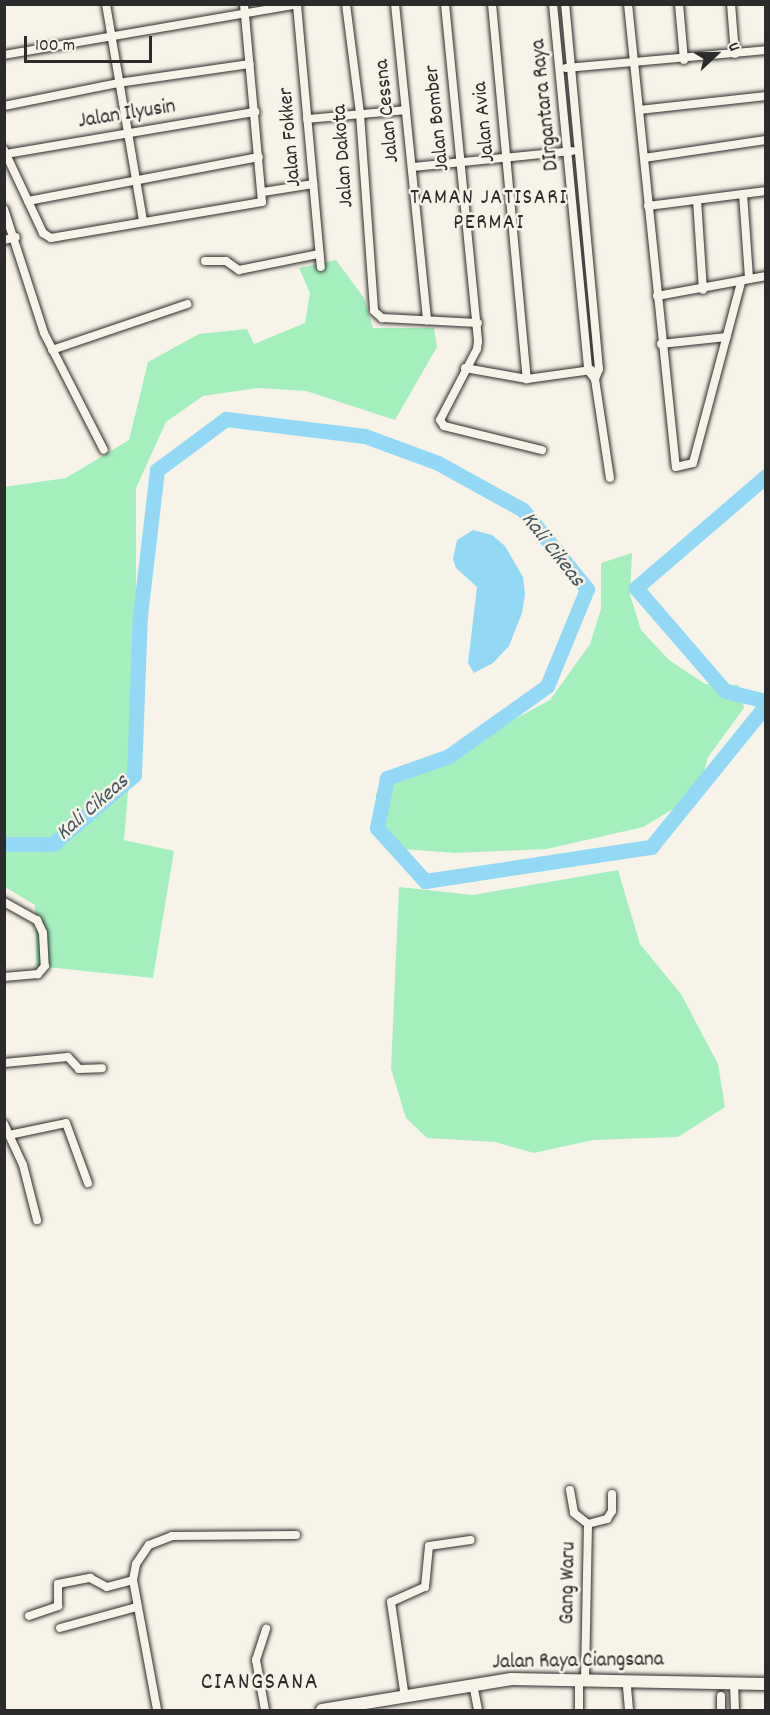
<!DOCTYPE html>
<html>
<head>
<meta charset="utf-8">
<style>
	body { margin:0 }
	#map { position:relative; width:770px; height:1715px; overflow:hidden; background:#f7f3e8; font-family:Dekko,sans-serif }
	div>[style] { position:absolute }
	[style*='--x'] { left:calc(var(--x)*1px); top:calc(var(--y)*1px); width:calc(var(--w)*1px); rotate:calc(var(--a)*1deg) }
	.green>* { inset:0; background:#a5efbe }
	.water>* { inset:0; background:#93d8f5 }
	.river>* { height:15px; margin:-7.5px; padding:0 7.5px; transform-origin:7.5px; border-radius:7.5px; background:#93d8f5 }
	.roads { filter:drop-shadow(0 0 2px #2b2b2b) drop-shadow(0 0 2px #2b2b2b) }
	.minor>* { height:8px; margin:-4px; padding:0 4px; transform-origin:4px; border-radius:4px; background:#f7f3e8 }
	.secondary>* { height:12px; margin:-6px; padding:0 6px; transform-origin:6px; border-radius:6px; background:#f7f3e8 }
	span { translate:-50% -50%; white-space:nowrap; text-align:center; line-height:1.15; -webkit-text-stroke:5px #f7f3e8; paint-order:stroke }
	.street-label { font-size:21px; color:#2b2b2b }
	.neighbourhood-label { font-size:22px; color:#2b2b2b; letter-spacing:1.5px }
	.water-label { font-size:22px; color:#45565e; font-style:italic }
	.quarter-label { font-size:24px; color:#2b2b2b; letter-spacing:1.5px }
	.frame { position:absolute; inset:0; border:6px solid #2b2b2b; pointer-events:none }
	.north { position:absolute; left:686px; top:24px; width:60px; height:60px; -webkit-text-stroke:4px #f7f3e8; paint-order:stroke; rotate:68deg; font-size:16px; font-weight:700; line-height:24px; text-align:center; color:#2b2b2b }
	.north::after { content:''; display:block; margin:auto; width:21px; height:27px; background:#2b2b2b; clip-path:polygon(50% 0,100% 100%,50% 72%,0 100%) }
	.scale { position:absolute; left:24px; top:36px; width:128px; height:27px; box-sizing:border-box; border:3px solid #2b2b2b; border-top:0; padding-left:8px; font-size:18px; line-height:21px; white-space:nowrap; color:#2b2b2b; -webkit-text-stroke:4px #f7f3e8; paint-order:stroke }
</style>
</head>
<body>
<div id="map">
	<div class="green">
		<i style="clip-path:polygon(336px 260px,364px 298px,373px 328px,434px 328px,437px 347px,395px 420px,306px 391px,258px 388px,203px 396px,166px 422px,136px 488px,136px 697px,124px 840px,174px 851px,153px 978px,36px 966px,35px 905px,5px 887px,4px 487px,66px 478px,129px 440px,148px 362px,199px 334px,247px 329px,254px 344px,305px 323px,310px 293px,299px 268px)"></i>
		<i style="clip-path:polygon(632px 553px,630px 595px,641px 630px,669px 660px,705px 684px,739px 685px,744px 708px,708px 757px,697px 795px,643px 827px,547px 849px,455px 853px,403px 849px,376px 816px,376px 794px,401px 774px,471px 743px,550px 700px,590px 644px,601px 609px,601px 563px)"></i>
		<i style="clip-path:polygon(618px 870px,640px 944px,681px 994px,718px 1064px,725px 1107px,678px 1137px,593px 1140px,534px 1153px,495px 1142px,427px 1138px,406px 1118px,391px 1069px,399px 887px,473px 895px)"></i>
	</div>
	<div class="water">
		<i style="clip-path:polygon(473px 530px,492px 535px,505px 546px,523px 577px,525px 594px,522px 613px,509px 646px,493px 663px,474px 673px,468px 663px,477px 587px,456px 568px,453px 559px,457px 540px)"></i>
	</div>
	<div class="river">
		<i style="--x:766;--y:476;--w:172;--a:139.3"></i>
		<i style="--x:636;--y:588;--w:136;--a:49.2"></i>
		<i style="--x:725;--y:691;--w:42;--a:13.7"></i>
		<i style="--x:4;--y:844;--w:49;--a:0"></i>
		<i style="--x:53;--y:844;--w:106;--a:-40.4"></i>
		<i style="--x:134;--y:775;--w:160;--a:-87.9"></i>
		<i style="--x:140;--y:615;--w:146;--a:-83.3"></i>
		<i style="--x:157;--y:470;--w:86;--a:-36.5"></i>
		<i style="--x:226;--y:419;--w:140;--a:7"></i>
		<i style="--x:365;--y:436;--w:78;--a:20.3"></i>
		<i style="--x:438;--y:463;--w:97;--a:28.9"></i>
		<i style="--x:523;--y:510;--w:102;--a:51"></i>
		<i style="--x:587;--y:589;--w:105;--a:112.4"></i>
		<i style="--x:547;--y:686;--w:120;--a:144.5"></i>
		<i style="--x:449;--y:756;--w:66;--a:160.5"></i>
		<i style="--x:387;--y:778;--w:51;--a:101.3"></i>
		<i style="--x:377;--y:828;--w:72;--a:47.8"></i>
		<i style="--x:425;--y:881;--w:229;--a:-8.6"></i>
		<i style="--x:651;--y:847;--w:183;--a:-51"></i>
	</div>
	<div class="roads">
		<div class="minor">
			<i style="--x:106;--y:4;--w:219;--a:80.3"></i>
			<i style="--x:346;--y:4;--w:111;--a:82.7"></i>
			<i style="--x:360;--y:114;--w:197;--a:85.9"></i>
			<i style="--x:374;--y:311;--w:11;--a:41"></i>
			<i style="--x:382;--y:318;--w:96;--a:3"></i>
			<i style="--x:395;--y:4;--w:318;--a:84.2"></i>
			<i style="--x:445;--y:4;--w:339;--a:84.4"></i>
			<i style="--x:478;--y:341;--w:8;--a:97"></i>
			<i style="--x:477;--y:349;--w:80;--a:117.5"></i>
			<i style="--x:440;--y:420;--w:7;--a:56"></i>
			<i style="--x:444;--y:426;--w:101;--a:13.8"></i>
			<i style="--x:492;--y:4;--w:377;--a:84.7"></i>
			<i style="--x:553;--y:4;--w:368;--a:84.5"></i>
			<i style="--x:588;--y:370;--w:11;--a:52"></i>
			<i style="--x:595;--y:379;--w:11;--a:-68"></i>
			<i style="--x:599;--y:369;--w:367;--a:-95.3"></i>
			<i style="--x:628;--y:4;--w:465;--a:84.1"></i>
			<i style="--x:676;--y:467;--w:17;--a:-13"></i>
			<i style="--x:693;--y:463;--w:187;--a:-75.1"></i>
			<i style="--x:679;--y:4;--w:56;--a:84.9"></i>
			<i style="--x:731;--y:4;--w:50;--a:85.4"></i>
			<i style="--x:297;--y:5;--w:263;--a:84.8"></i>
			<i style="--x:4;--y:55;--w:298;--a:-9.8"></i>
			<i style="--x:566;--y:68;--w:201;--a:-5.1"></i>
			<i style="--x:4;--y:106;--w:116;--a:-11.4"></i>
			<i style="--x:118;--y:83;--w:133;--a:-8.2"></i>
			<i style="--x:639;--y:110;--w:128;--a:-6.3"></i>
			<i style="--x:307;--y:119;--w:99;--a:-5.2"></i>
			<i style="--x:4;--y:150;--w:92;--a:64.8"></i>
			<i style="--x:43;--y:233;--w:9;--a:32"></i>
			<i style="--x:51;--y:238;--w:214;--a:-9.7"></i>
			<i style="--x:262;--y:202;--w:199;--a:-95.2"></i>
			<i style="--x:6;--y:154;--w:253;--a:-9.6"></i>
			<i style="--x:644;--y:158;--w:123;--a:-8.4"></i>
			<i style="--x:412;--y:167;--w:161;--a:-5.7"></i>
			<i style="--x:263;--y:192;--w:51;--a:-9.1"></i>
			<i style="--x:743;--y:194;--w:84;--a:85.9"></i>
			<i style="--x:697;--y:200;--w:90;--a:86.2"></i>
			<i style="--x:28;--y:201;--w:235;--a:-10.8"></i>
			<i style="--x:648;--y:206;--w:119;--a:-7.2"></i>
			<i style="--x:4;--y:209;--w:130;--a:72.1"></i>
			<i style="--x:44;--y:333;--w:131;--a:62.9"></i>
			<i style="--x:4;--y:240;--w:12;--a:-14"></i>
			<i style="--x:205;--y:261;--w:21;--a:0"></i>
			<i style="--x:226;--y:261;--w:16;--a:35"></i>
			<i style="--x:239;--y:270;--w:82;--a:-11.3"></i>
			<i style="--x:657;--y:296;--w:111;--a:-10.4"></i>
			<i style="--x:661;--y:344;--w:66;--a:-6.1"></i>
			<i style="--x:52;--y:350;--w:143;--a:-18.8"></i>
			<i style="--x:465;--y:368;--w:63;--a:10.1"></i>
			<i style="--x:527;--y:379;--w:65;--a:-8"></i>
			<i style="--x:595;--y:379;--w:100;--a:81.4"></i>
			<i style="--x:4;--y:902;--w:38;--a:29"></i>
			<i style="--x:37;--y:920;--w:14;--a:65"></i>
			<i style="--x:43;--y:933;--w:33;--a:87"></i>
			<i style="--x:45;--y:966;--w:11;--a:131"></i>
			<i style="--x:38;--y:974;--w:34;--a:175"></i>
			<i style="--x:4;--y:1063;--w:64;--a:-5.4"></i>
			<i style="--x:68;--y:1057;--w:16;--a:47"></i>
			<i style="--x:79;--y:1069;--w:23;--a:-2"></i>
			<i style="--x:4;--y:1124;--w:45;--a:65.1"></i>
			<i style="--x:23;--y:1165;--w:57;--a:75.7"></i>
			<i style="--x:9;--y:1135;--w:58;--a:-11.9"></i>
			<i style="--x:66;--y:1123;--w:64;--a:69.9"></i>
			<i style="--x:570;--y:1490;--w:23;--a:80"></i>
			<i style="--x:574;--y:1513;--w:18;--a:38"></i>
			<i style="--x:133;--y:1580;--w:16;--a:-79"></i>
			<i style="--x:136;--y:1564;--w:23;--a:-56"></i>
			<i style="--x:149;--y:1545;--w:25;--a:-21"></i>
			<i style="--x:172;--y:1536;--w:124;--a:-0.5"></i>
			<i style="--x:29;--y:1616;--w:31;--a:-19"></i>
			<i style="--x:58;--y:1606;--w:22;--a:-90"></i>
			<i style="--x:58;--y:1584;--w:33;--a:-11"></i>
			<i style="--x:90;--y:1578;--w:19;--a:28"></i>
			<i style="--x:107;--y:1587;--w:27;--a:-15"></i>
			<i style="--x:133;--y:1580;--w:132;--a:79.5"></i>
			<i style="--x:60;--y:1628;--w:80;--a:-15.3"></i>
			<i style="--x:579;--y:1679;--w:31;--a:90"></i>
			<i style="--x:585;--y:1679;--w:155;--a:-88.9"></i>
			<i style="--x:588;--y:1524;--w:20;--a:-15"></i>
			<i style="--x:607;--y:1519;--w:9;--a:-58"></i>
			<i style="--x:612;--y:1511;--w:17;--a:-90"></i>
			<i style="--x:734;--y:1682;--w:28;--a:88"></i>
			<i style="--x:473;--y:1684;--w:26;--a:79"></i>
			<i style="--x:627;--y:1687;--w:23;--a:85"></i>
			<i style="--x:721;--y:1696;--w:14;--a:90"></i>
			<i style="--x:405;--y:1698;--w:97;--a:-98.3"></i>
			<i style="--x:391;--y:1602;--w:37;--a:-24"></i>
			<i style="--x:425;--y:1587;--w:41;--a:-84.4"></i>
			<i style="--x:429;--y:1546;--w:42;--a:-8.1"></i>
			<i style="--x:265;--y:1710;--w:51;--a:-100.2"></i>
			<i style="--x:256;--y:1660;--w:33;--a:-72"></i>
		</div>
		<div class="secondary">
			<i style="--x:322;--y:1710;--w:192;--a:-9.3"></i>
			<i style="--x:511;--y:1679;--w:255;--a:1.1"></i>
		</div>
	</div>
	<div class="street-label">
		<span style="left:546px;top:105px;rotate:-96deg">DIrgantara Raya</span>
		<span style="left:388px;top:111px;rotate:-96deg">Jalan Cessna</span>
		<span style="left:127px;top:115px;rotate:-9deg">Jalan Ilyusin</span>
		<span style="left:438px;top:118px;rotate:-96deg">Jalan Bomber</span>
		<span style="left:485px;top:122px;rotate:-96deg">Jalan Avia</span>
		<span style="left:291px;top:137px;rotate:-95deg">Jalan Fokker</span>
		<span style="left:344px;top:156px;rotate:-94deg">Jalan Dakota</span>
		<span style="left:569px;top:1583px;rotate:-89deg">Gang Waru</span>
		<span style="left:578px;top:1662px;rotate:-1deg">Jalan Raya Ciangsana</span>
	</div>
	<div class="neighbourhood-label">
		<span style="left:489px;top:211px">TAMAN JATISARI<br>PERMAI</span>
	</div>
	<div class="water-label">
		<span style="left:552px;top:550px;rotate:52deg">Kali Cikeas</span>
		<span style="left:93px;top:808px;rotate:-41deg">Kali Cikeas</span>
	</div>
	<div class="quarter-label">
		<span style="left:260px;top:1684px">CIANGSANA</span>
	</div>
	<div class="frame"></div>
	<div class="north">U</div>
	<div class="scale">100 m</div>
</div>
</body>
</html>
